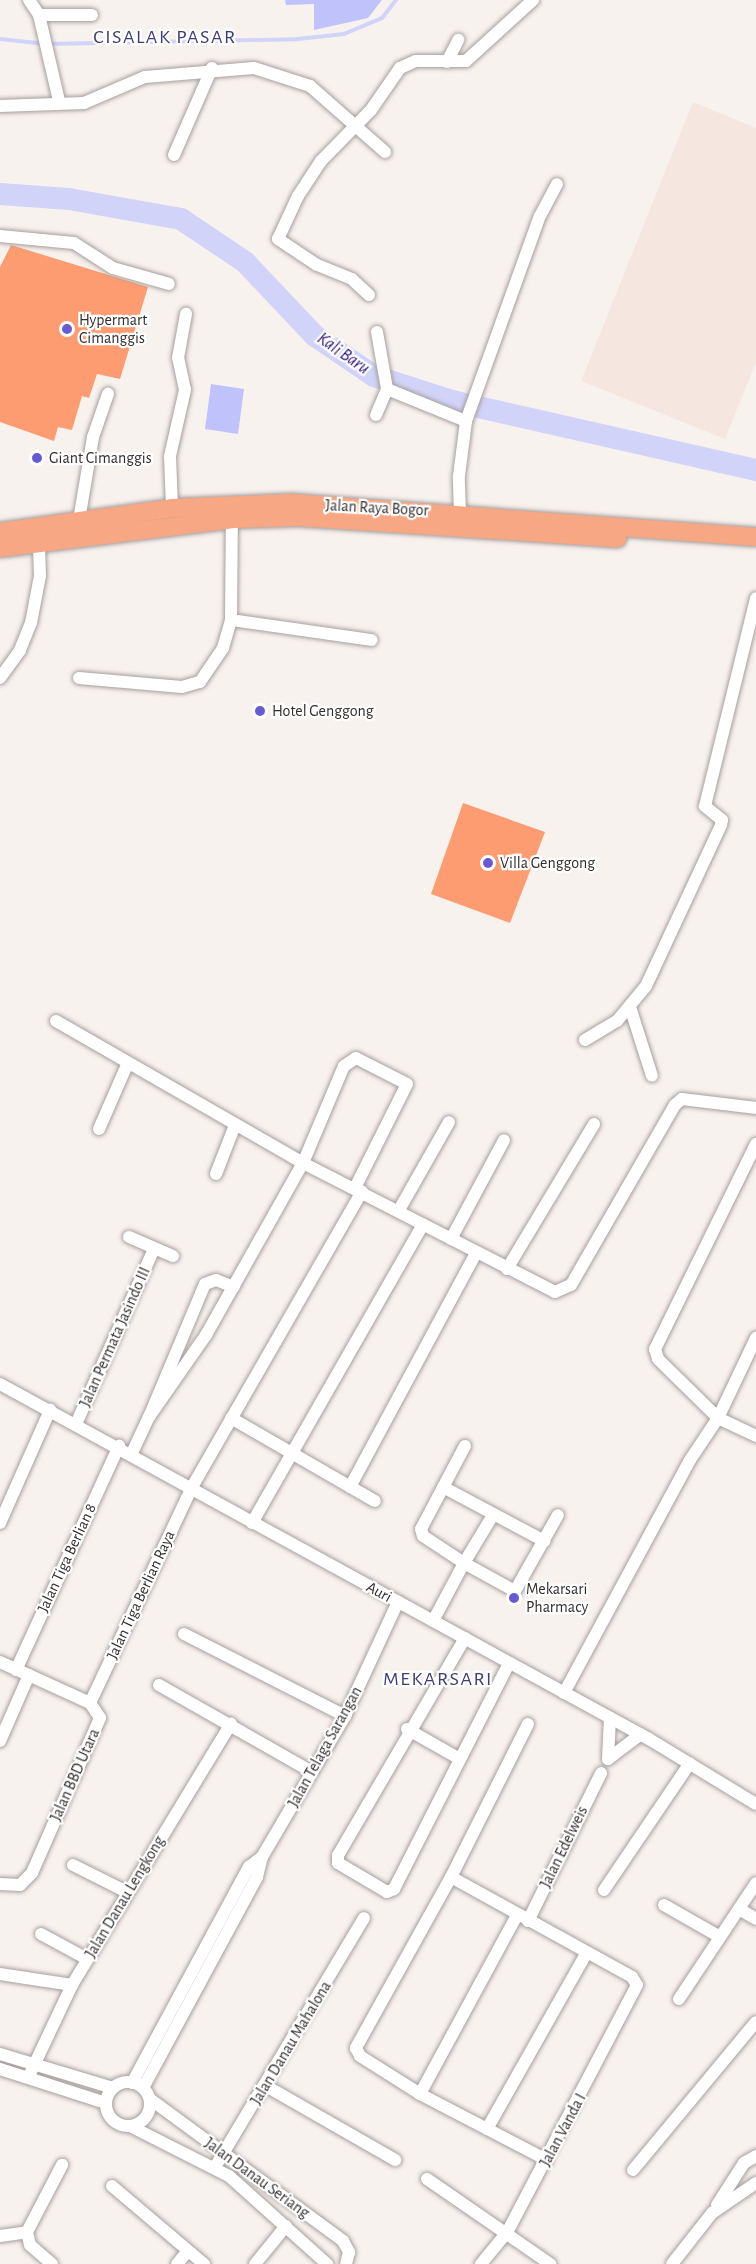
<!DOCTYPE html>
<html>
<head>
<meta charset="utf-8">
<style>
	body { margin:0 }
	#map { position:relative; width:756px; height:2264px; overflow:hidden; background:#f8f2ef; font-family:"Alegreya Sans",sans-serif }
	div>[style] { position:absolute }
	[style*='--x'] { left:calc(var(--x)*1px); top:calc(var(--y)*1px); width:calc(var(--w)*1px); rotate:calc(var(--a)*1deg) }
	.built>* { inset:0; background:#f5e6df }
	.green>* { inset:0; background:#c0c2fc }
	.stream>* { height:4px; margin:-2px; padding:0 2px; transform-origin:2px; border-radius:2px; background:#d1d3f9 }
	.river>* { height:22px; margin:-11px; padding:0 11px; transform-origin:11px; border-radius:11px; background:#d1d3f9 }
	.building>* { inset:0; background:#fc9c70 }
	.roads { filter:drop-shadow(0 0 2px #a69f9d) drop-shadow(0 0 2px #a69f9d) }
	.minor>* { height:12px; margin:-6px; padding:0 6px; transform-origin:6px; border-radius:6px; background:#fff }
	.minor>.ring { margin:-6px; padding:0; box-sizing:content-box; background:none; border:12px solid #fff; border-radius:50% }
	.highway>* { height:18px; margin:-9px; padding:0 9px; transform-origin:9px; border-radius:9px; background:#f7a783 }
	.dots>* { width:16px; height:16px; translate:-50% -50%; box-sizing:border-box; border:3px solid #fff; border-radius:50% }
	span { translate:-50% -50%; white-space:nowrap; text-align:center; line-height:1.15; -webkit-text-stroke:4.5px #fff; paint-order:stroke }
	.poi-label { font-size:16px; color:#312e2d }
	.left { translate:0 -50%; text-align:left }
	.street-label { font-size:16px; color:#312e2d }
	.water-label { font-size:18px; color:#2c127b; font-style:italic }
	.quarter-label { font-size:20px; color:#3f3d79; letter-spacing:1.5px }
</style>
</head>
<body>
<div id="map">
	<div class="built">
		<i style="clip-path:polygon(693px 102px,756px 128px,756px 362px,725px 439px,581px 381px)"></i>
	</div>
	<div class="green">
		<i style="clip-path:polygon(285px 0,382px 0,368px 18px,314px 30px,314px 4px,286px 5px)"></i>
		<i style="clip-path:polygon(211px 384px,244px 389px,238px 434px,205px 429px)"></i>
	</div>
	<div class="stream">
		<i style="--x:0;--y:39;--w:46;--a:6.2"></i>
		<i style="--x:46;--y:44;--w:252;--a:-1.1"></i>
		<i style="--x:298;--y:39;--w:46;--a:-6.2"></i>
		<i style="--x:344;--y:34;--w:41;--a:-22.8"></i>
		<i style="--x:382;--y:18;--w:23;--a:-52"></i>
	</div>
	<div class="river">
		<i style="--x:0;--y:194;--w:69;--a:4.1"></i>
		<i style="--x:69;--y:199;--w:114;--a:10.1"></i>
		<i style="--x:181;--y:219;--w:77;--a:33.9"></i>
		<i style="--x:245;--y:262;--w:102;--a:46.6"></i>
		<i style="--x:315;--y:336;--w:71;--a:34.1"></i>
		<i style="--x:374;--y:376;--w:82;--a:17.8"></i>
		<i style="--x:452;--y:401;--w:312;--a:12.8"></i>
	</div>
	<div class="building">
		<i style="clip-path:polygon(11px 245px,148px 287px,120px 379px,97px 374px,89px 398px,82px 396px,72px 430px,58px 427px,54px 441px,0 422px,0 267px)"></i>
		<i style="clip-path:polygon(463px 803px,545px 832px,510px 923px,431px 894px)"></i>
	</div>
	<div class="roads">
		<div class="minor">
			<i style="--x:29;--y:0;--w:18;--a:56"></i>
			<i style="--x:39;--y:15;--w:88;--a:76.9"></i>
			<i style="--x:39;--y:15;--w:53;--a:0"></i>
			<i style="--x:447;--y:62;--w:25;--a:-63"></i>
			<i style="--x:0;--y:106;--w:84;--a:-2"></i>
			<i style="--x:84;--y:103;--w:66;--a:-23.1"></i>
			<i style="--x:145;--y:77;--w:109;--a:-4.7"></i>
			<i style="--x:254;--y:68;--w:59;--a:17.8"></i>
			<i style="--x:310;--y:86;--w:100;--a:41.3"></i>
			<i style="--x:174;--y:155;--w:95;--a:-66.4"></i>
			<i style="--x:0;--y:236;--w:74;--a:5.4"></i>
			<i style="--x:74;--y:243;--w:46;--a:32.7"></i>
			<i style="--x:113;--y:268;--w:58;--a:15.9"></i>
			<i style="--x:369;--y:295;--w:23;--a:-137"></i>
			<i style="--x:352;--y:279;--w:38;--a:-158"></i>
			<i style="--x:317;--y:265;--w:47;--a:-146.3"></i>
			<i style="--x:278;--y:239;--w:47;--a:-65.1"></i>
			<i style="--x:298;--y:196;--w:42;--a:-56.7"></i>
			<i style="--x:321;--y:161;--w:71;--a:-45.6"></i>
			<i style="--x:371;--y:110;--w:51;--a:-55.4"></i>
			<i style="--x:400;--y:68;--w:17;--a:-24"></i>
			<i style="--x:416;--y:61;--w:50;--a:0"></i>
			<i style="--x:466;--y:61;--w:91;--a:-42.3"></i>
			<i style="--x:377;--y:332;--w:58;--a:80"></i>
			<i style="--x:387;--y:389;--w:85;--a:22.1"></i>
			<i style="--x:376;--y:415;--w:28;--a:-67"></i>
			<i style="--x:172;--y:508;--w:52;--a:-92.2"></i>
			<i style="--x:170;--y:456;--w:68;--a:-77.2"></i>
			<i style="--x:185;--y:390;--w:33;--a:-102"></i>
			<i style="--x:178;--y:358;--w:45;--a:-79.7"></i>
			<i style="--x:460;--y:513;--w:37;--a:-92"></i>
			<i style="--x:459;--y:476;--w:55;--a:-82.7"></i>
			<i style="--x:466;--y:421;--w:218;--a:-70.2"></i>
			<i style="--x:540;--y:216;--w:36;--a:-62"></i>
			<i style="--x:79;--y:520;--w:84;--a:-80.4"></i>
			<i style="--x:93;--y:437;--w:46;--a:-70.8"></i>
			<i style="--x:231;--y:620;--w:142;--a:8.1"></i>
			<i style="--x:0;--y:678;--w:34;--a:-54"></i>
			<i style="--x:20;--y:650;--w:29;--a:-68"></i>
			<i style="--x:31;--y:623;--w:48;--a:-79.2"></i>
			<i style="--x:40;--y:576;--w:35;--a:-92"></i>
			<i style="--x:79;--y:678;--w:103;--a:5"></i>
			<i style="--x:182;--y:687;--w:19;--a:-16"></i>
			<i style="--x:200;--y:682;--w:41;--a:-55.9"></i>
			<i style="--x:223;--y:648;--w:29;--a:-74"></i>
			<i style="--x:231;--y:620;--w:106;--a:-89.5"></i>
			<i style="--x:630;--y:1007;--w:72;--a:72.3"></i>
			<i style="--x:56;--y:1021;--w:285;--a:29.9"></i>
			<i style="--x:303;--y:1163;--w:283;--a:27.1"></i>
			<i style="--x:555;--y:1292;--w:17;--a:-24"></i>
			<i style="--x:571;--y:1285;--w:208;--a:-60"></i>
			<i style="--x:675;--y:1105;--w:9;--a:-41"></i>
			<i style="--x:682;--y:1099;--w:75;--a:6.9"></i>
			<i style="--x:585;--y:1040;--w:37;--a:-31"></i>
			<i style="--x:617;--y:1021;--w:45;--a:-50.4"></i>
			<i style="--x:646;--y:986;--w:178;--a:-65"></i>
			<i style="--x:721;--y:825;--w:5;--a:-79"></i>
			<i style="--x:722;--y:820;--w:22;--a:-141"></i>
			<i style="--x:705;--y:806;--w:214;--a:-76.2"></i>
			<i style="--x:99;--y:1129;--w:70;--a:-66.4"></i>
			<i style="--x:756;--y:1144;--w:229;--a:116.2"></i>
			<i style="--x:655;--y:1349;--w:10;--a:73"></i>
			<i style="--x:658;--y:1359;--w:84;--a:44.5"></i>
			<i style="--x:718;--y:1418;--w:42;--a:25.3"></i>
			<i style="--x:216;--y:1174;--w:53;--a:-68.8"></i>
			<i style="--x:399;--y:1210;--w:101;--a:-60.4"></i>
			<i style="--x:129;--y:1237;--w:48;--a:23.4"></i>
			<i style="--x:451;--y:1239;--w:112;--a:-61.8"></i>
			<i style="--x:507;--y:1269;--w:169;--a:-59"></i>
			<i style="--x:0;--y:1384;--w:740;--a:28.68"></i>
			<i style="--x:649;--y:1739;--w:125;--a:31.3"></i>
			<i style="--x:149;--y:1417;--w:144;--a:-67.2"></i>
			<i style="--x:205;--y:1284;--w:12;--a:-20"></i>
			<i style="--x:216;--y:1280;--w:19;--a:21"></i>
			<i style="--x:231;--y:1418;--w:166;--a:30"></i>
			<i style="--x:76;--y:1424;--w:192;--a:-66"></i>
			<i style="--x:132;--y:1453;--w:40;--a:-65"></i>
			<i style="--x:149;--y:1417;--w:100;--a:-55.2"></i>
			<i style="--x:206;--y:1335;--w:197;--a:-60.6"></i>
			<i style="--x:303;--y:1163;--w:105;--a:-67.1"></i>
			<i style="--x:344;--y:1066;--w:14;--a:-34"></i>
			<i style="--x:356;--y:1058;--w:57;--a:27"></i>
			<i style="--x:407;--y:1084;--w:116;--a:116.6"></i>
			<i style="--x:350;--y:1487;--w:266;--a:-61.7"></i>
			<i style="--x:443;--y:1487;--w:115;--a:28.1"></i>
			<i style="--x:493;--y:1515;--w:56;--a:121.1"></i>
			<i style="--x:464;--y:1563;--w:58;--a:28.8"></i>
			<i style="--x:515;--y:1591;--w:87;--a:-60.5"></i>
			<i style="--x:0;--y:1523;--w:124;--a:-66.1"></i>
			<i style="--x:252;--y:1523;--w:344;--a:-60.2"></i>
			<i style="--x:433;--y:1621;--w:66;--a:-61.9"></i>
			<i style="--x:464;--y:1563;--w:49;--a:-146.6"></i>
			<i style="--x:423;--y:1536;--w:7;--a:-106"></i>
			<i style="--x:421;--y:1529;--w:94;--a:-62.1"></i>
			<i style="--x:184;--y:1634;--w:181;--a:27"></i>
			<i style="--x:465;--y:1638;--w:251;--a:120.3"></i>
			<i style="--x:338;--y:1855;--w:8;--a:90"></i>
			<i style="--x:338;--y:1863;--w:57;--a:30.6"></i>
			<i style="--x:387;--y:1892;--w:8;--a:-23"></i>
			<i style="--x:394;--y:1889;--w:254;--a:-63"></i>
			<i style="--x:0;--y:1662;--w:99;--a:24.5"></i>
			<i style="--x:90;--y:1703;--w:18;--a:56"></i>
			<i style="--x:100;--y:1718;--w:169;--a:113.7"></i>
			<i style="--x:32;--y:1873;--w:17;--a:135"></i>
			<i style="--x:20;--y:1885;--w:20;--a:-177"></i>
			<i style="--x:16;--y:1670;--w:247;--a:-65.3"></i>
			<i style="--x:159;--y:1685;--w:176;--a:29.6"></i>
			<i style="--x:564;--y:1693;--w:265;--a:-61.6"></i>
			<i style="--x:690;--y:1460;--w:50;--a:-56.3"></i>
			<i style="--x:718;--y:1418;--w:89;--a:-64.6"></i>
			<i style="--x:90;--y:1703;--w:239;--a:-64.7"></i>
			<i style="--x:192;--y:1487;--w:341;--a:-60.1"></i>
			<i style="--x:528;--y:1724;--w:171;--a:116.7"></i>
			<i style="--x:451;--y:1877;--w:196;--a:119.1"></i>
			<i style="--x:356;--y:2048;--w:9;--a:63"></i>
			<i style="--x:360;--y:2056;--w:71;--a:32.3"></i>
			<i style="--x:420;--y:2094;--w:143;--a:27.5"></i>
			<i style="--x:407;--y:1729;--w:59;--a:29.6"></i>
			<i style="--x:0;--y:1741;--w:72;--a:-66.3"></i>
			<i style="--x:608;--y:1759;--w:41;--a:-37.1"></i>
			<i style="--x:608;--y:1759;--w:41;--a:-87.2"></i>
			<i style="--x:73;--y:1865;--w:60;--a:26.6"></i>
			<i style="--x:451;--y:1877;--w:207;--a:28.9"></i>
			<i style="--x:632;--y:1977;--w:9;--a:58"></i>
			<i style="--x:637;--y:1985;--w:278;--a:117.7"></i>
			<i style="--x:508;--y:2231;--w:43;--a:129.3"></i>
			<i style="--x:604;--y:1890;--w:153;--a:-55.9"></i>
			<i style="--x:664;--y:1905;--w:64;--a:29.7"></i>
			<i style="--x:739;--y:1909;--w:20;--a:30"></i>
			<i style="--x:528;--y:1921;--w:165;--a:-63.7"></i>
			<i style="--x:41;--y:1934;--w:52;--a:28.5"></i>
			<i style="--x:0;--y:1974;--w:73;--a:8.7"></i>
			<i style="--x:679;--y:1999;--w:139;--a:-56.4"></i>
			<i style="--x:0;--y:2054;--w:118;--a:16.7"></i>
			<i style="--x:0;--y:2069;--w:111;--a:17.8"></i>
			<i style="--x:29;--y:2076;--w:101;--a:-64.7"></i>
			<i style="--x:72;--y:1985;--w:306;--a:-58.7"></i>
			<i class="ring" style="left:106px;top:2082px;width:32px;height:32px"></i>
			<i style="--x:132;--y:2083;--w:246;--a:-61.6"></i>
			<i style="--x:249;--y:1867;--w:16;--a:-38"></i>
			<i style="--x:262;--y:1857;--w:164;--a:-59.5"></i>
			<i style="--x:345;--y:1716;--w:126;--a:-65.1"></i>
			<i style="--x:266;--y:2086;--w:149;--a:29.8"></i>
			<i style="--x:143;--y:2088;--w:240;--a:-61.6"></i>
			<i style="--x:257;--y:1877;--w:21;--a:-76"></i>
			<i style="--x:420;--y:2094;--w:204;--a:-61.5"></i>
			<i style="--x:150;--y:2099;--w:240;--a:36.3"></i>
			<i style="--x:343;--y:2241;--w:13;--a:61"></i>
			<i style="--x:349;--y:2252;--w:12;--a:104"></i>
			<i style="--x:130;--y:2126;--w:111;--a:26.8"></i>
			<i style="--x:229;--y:2176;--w:132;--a:41.9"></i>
			<i style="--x:487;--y:2129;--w:201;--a:-60.5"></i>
			<i style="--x:215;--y:2167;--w:290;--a:-59.1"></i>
			<i style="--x:633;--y:2170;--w:192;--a:-50.3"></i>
			<i style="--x:427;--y:2179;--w:150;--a:34.6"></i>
			<i style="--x:112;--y:2186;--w:121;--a:40.3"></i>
			<i style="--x:717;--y:2205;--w:50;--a:-57.3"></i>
			<i style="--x:744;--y:2163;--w:14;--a:-30"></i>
			<i style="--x:0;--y:2236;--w:27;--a:-8"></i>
			<i style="--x:52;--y:2264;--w:29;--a:-139"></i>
			<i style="--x:30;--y:2245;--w:13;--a:-103"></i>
			<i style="--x:27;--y:2232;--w:76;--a:-62.4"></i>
			<i style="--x:177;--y:2264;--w:17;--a:-50"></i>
			<i style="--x:255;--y:2264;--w:49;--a:-50.8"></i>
			<i style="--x:672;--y:2264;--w:65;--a:-51.9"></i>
			<i style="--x:712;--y:2213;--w:53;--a:-34.3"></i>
		</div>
		<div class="highway">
			<i style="--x:0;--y:532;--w:174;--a:-7.9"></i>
			<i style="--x:172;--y:508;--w:120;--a:-2.4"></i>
			<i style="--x:292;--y:503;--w:465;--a:4.2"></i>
			<i style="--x:0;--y:548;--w:235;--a:-7.1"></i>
			<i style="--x:233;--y:519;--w:65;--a:-1.8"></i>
			<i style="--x:298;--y:517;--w:320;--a:3.8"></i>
		</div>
	</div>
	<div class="dots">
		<i style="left:67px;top:329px;background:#675bd5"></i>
		<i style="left:37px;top:458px;background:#675bd5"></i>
		<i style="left:260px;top:711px;background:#675bd5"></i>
		<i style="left:488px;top:863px;background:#675bd5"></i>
		<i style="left:514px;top:1598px;background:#675bd5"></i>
	</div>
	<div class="poi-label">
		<span class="left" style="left:79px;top:329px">Hypermart<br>Cimanggis</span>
		<span class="left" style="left:49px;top:458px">Giant Cimanggis</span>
		<span class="left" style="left:272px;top:711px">Hotel Genggong</span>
		<span class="left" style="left:500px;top:863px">Villa Genggong</span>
		<span class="left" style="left:526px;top:1598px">Mekarsari<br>Pharmacy</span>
	</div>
	<div class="street-label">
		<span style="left:377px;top:508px;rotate:3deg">Jalan Raya Bogor</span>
		<span style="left:115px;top:1337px;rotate:-66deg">Jalan Permata Jasindo III</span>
		<span style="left:67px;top:1558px;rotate:-65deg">Jalan Tiga Berlian 8</span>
		<span style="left:379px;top:1592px;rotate:29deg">Auri</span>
		<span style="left:141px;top:1595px;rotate:-65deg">Jalan Tiga Berlian Raya</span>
		<span style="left:325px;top:1747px;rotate:-61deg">Jalan Telaga Sarangan</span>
		<span style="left:75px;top:1775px;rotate:-66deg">Jalan BBD Utara</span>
		<span style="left:564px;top:1847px;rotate:-64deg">Jalan Edelweis</span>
		<span style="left:125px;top:1897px;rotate:-59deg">Jalan Danau Lengkong</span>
		<span style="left:291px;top:2043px;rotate:-59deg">Jalan Danau Mahalona</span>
		<span style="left:563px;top:2130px;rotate:-62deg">Jalan Vanda I</span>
		<span style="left:257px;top:2178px;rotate:36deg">Jalan Danau Seriang</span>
	</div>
	<div class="water-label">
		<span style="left:343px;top:354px;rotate:35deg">Kali Baru</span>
	</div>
	<div class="quarter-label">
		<span style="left:165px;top:37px">CISALAK PASAR</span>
		<span style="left:438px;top:1679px">MEKARSARI</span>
	</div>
</div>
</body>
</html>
